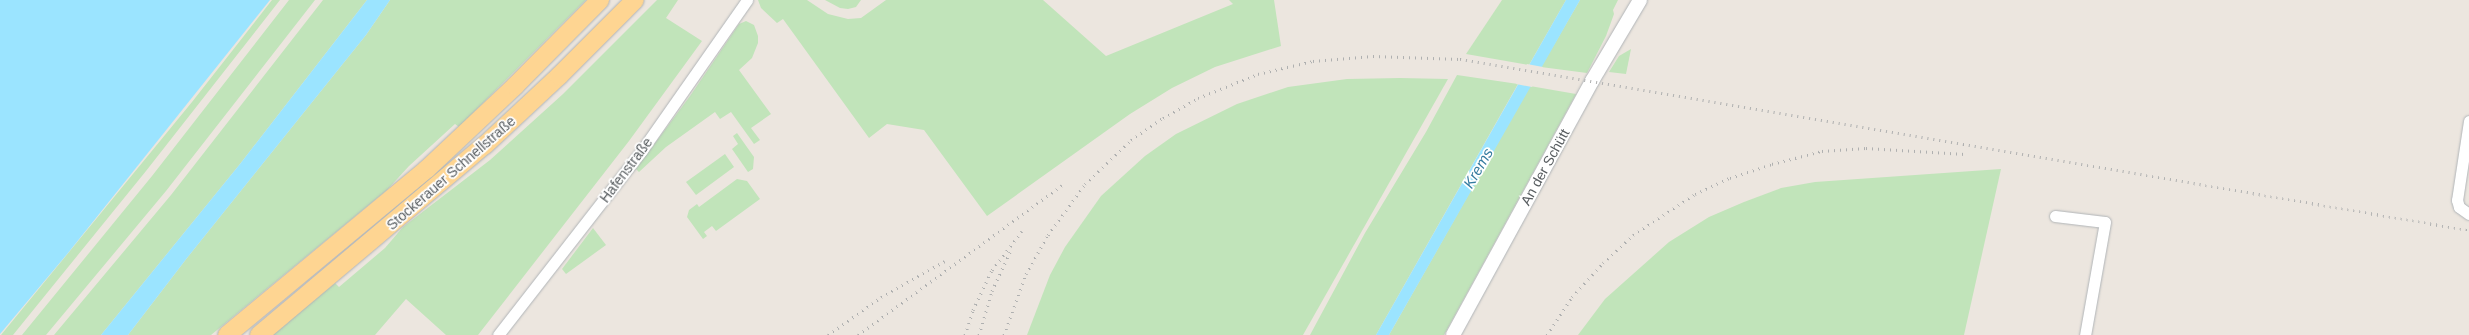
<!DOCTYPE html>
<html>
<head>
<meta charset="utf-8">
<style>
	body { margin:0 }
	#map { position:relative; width:2469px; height:335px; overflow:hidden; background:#ece6df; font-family:Helvetica,sans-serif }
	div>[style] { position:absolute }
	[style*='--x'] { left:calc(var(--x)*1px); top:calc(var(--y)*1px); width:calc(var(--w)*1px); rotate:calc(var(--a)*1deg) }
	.green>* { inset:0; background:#c1e4ba }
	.water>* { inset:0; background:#9be4ff }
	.pier>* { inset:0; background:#ece6df }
	.roads { filter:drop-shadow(0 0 1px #b0b4b7) drop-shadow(0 0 1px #b0b4b7) }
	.minor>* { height:11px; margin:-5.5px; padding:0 5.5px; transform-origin:5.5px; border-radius:5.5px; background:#fff }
	.tertiary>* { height:14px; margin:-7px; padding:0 7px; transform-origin:7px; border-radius:7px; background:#fff }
	.trunk>* { height:18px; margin:-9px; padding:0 9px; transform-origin:9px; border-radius:9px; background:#fed592 }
	.rail>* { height:3px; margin-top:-1.5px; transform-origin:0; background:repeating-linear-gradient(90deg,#afb0b0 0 1px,transparent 0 6px) }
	span { translate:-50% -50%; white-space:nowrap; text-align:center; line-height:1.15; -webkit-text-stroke:3.5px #fff; paint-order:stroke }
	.street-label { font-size:14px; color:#585d60 }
	.water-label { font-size:15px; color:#347b9f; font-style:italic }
</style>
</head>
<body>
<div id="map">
	<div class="green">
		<i style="clip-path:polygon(272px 0,280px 0,146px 171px,13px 335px,1px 335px,192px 102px)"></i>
		<i style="clip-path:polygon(289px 0,315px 0,166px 191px,46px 335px,22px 335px,152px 176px)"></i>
		<i style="clip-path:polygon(323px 0,367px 0,240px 164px,101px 335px,54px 335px,171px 195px)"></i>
		<i style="clip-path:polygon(390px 0,586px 0,459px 127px,455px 124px,409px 166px,387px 190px,211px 335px,128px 335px,187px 258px,366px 35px)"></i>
		<i style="clip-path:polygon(657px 0,678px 0,666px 18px,702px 41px,629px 141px,478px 335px,446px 335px,406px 299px,375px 335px,272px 335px,335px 283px,339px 287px,385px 248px,403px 227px,490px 160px,563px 94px)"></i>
		<i style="clip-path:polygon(758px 0,807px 0,828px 14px,848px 19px,861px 18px,886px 0,1043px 0,1106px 56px,1233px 4px,1229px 0,1274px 0,1281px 46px,1215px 67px,1172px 88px,1130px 114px,987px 216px,924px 130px,887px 124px,869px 138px,783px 19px,777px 23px,761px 8px)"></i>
		<i style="clip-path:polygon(825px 0,861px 0,856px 7px,848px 9px,840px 8px)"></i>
		<i style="clip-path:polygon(1502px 0,1566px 0,1529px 65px,1466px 54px)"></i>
		<i style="clip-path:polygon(1580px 0,1618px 0,1613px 10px,1614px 14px,1606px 36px,1587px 73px,1541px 67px)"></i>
		<i style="clip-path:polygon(746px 21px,754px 25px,758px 36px,758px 43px,752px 58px,739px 70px,771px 114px,751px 128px,760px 140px,754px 144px,731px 112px,720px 119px,715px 112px,666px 147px,639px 172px,636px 169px,690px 96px,739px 24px)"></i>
		<i style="clip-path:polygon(1631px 49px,1626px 74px,1609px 72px,1619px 56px)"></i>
		<i style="clip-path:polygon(1457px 75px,1518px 84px,1376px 335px,1310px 335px,1365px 233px,1426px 132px)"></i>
		<i style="clip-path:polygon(1400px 78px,1448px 79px,1303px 335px,1027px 335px,1050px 275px,1065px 247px,1101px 196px,1145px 156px,1176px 134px,1237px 104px,1288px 87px,1347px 79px)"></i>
		<i style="clip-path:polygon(1530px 86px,1576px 94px,1444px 335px,1389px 335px)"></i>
		<i style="clip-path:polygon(737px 133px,754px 157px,753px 169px,748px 172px,732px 149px,738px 144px,733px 136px)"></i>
		<i style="clip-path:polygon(725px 154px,734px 167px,696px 195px,686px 182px)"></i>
		<i style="clip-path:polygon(2001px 169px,1964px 335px,1578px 335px,1605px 299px,1669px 242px,1709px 217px,1744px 202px,1781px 188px,1815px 182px)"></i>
		<i style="clip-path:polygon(737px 179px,747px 181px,760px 199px,716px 231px,712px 226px,704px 232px,707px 236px,703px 239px,687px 217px,689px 210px,697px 204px,699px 207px)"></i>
		<i style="clip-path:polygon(593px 228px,606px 245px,566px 274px,562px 269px)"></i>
	</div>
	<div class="water">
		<i style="clip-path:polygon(0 0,270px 0,68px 253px,0 334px)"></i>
		<i style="clip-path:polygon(367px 0,390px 0,366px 35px,187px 258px,128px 335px,101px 335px,240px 164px)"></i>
		<i style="clip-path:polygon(1566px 0,1580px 0,1389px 335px,1376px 335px)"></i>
	</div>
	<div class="pier">
		<i style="clip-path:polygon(1527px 64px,1543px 67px,1532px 87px,1516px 84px)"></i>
	</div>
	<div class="roads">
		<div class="minor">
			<i style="--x:2469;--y:121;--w:80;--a:98.6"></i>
			<i style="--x:2457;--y:200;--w:7;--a:74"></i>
			<i style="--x:2459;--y:207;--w:12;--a:35"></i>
			<i style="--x:2055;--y:216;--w:50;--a:6.8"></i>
			<i style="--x:2105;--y:222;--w:115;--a:100"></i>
			<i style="--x:498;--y:335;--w:234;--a:-52.1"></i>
			<i style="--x:642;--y:150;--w:183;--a:-55"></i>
		</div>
		<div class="tertiary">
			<i style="--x:1453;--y:335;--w:290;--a:-61.3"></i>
			<i style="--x:1592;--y:81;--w:94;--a:-59.3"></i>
		</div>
		<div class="trunk">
			<i style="--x:227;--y:335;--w:260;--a:-39.7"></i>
			<i style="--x:427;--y:169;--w:121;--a:-43.3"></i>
			<i style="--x:515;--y:86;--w:121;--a:-45.3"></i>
			<i style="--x:259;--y:335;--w:295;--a:-40.1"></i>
			<i style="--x:485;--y:145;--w:101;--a:-43"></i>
			<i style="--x:559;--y:76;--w:107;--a:-45"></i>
		</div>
	</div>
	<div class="rail">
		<i style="--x:828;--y:335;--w:65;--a:-35.6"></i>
		<i style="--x:881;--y:297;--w:73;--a:-29.4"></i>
		<i style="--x:858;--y:335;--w:253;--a:-36.3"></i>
		<i style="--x:965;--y:335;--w:26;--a:-72"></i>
		<i style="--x:973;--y:310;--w:44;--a:-64.6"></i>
		<i style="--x:992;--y:270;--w:49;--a:-52.4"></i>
		<i style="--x:979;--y:335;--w:46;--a:-73.5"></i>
		<i style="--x:992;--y:291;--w:43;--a:-65.2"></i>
		<i style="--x:1004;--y:335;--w:65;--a:-70.2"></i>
		<i style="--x:1026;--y:274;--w:45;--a:-60.6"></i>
		<i style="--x:1048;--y:235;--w:63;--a:-54"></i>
		<i style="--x:1085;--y:184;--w:64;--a:-43.7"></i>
		<i style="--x:1131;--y:140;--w:39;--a:-35"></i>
		<i style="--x:1163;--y:118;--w:40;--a:-29.7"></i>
		<i style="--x:1198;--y:98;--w:65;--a:-21.8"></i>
		<i style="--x:1258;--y:74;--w:57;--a:-13.3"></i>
		<i style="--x:1313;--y:61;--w:60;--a:-4.8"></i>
		<i style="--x:1373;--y:56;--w:87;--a:2"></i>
		<i style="--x:1460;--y:59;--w:1023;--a:9.62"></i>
		<i style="--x:1547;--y:335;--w:45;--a:-56.7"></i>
		<i style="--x:1572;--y:297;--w:46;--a:-47.6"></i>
		<i style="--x:1603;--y:263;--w:41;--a:-43"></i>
		<i style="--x:1633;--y:235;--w:74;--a:-33.5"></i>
		<i style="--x:1695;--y:194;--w:38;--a:-25"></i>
		<i style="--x:1730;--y:178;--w:44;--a:-18.4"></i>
		<i style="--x:1772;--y:164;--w:52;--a:-14.6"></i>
		<i style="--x:1822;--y:151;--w:44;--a:-3.9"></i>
		<i style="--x:1866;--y:148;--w:99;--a:3.5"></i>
	</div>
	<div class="street-label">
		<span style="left:1545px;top:167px;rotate:-61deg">An der Schütt</span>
		<span style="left:626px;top:170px;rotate:-53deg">Hafenstraße</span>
		<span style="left:451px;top:173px;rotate:-41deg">Stockerauer Schnellstraße</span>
	</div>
	<div class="water-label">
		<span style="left:1478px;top:168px;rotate:-60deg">Krems</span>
	</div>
</div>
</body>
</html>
